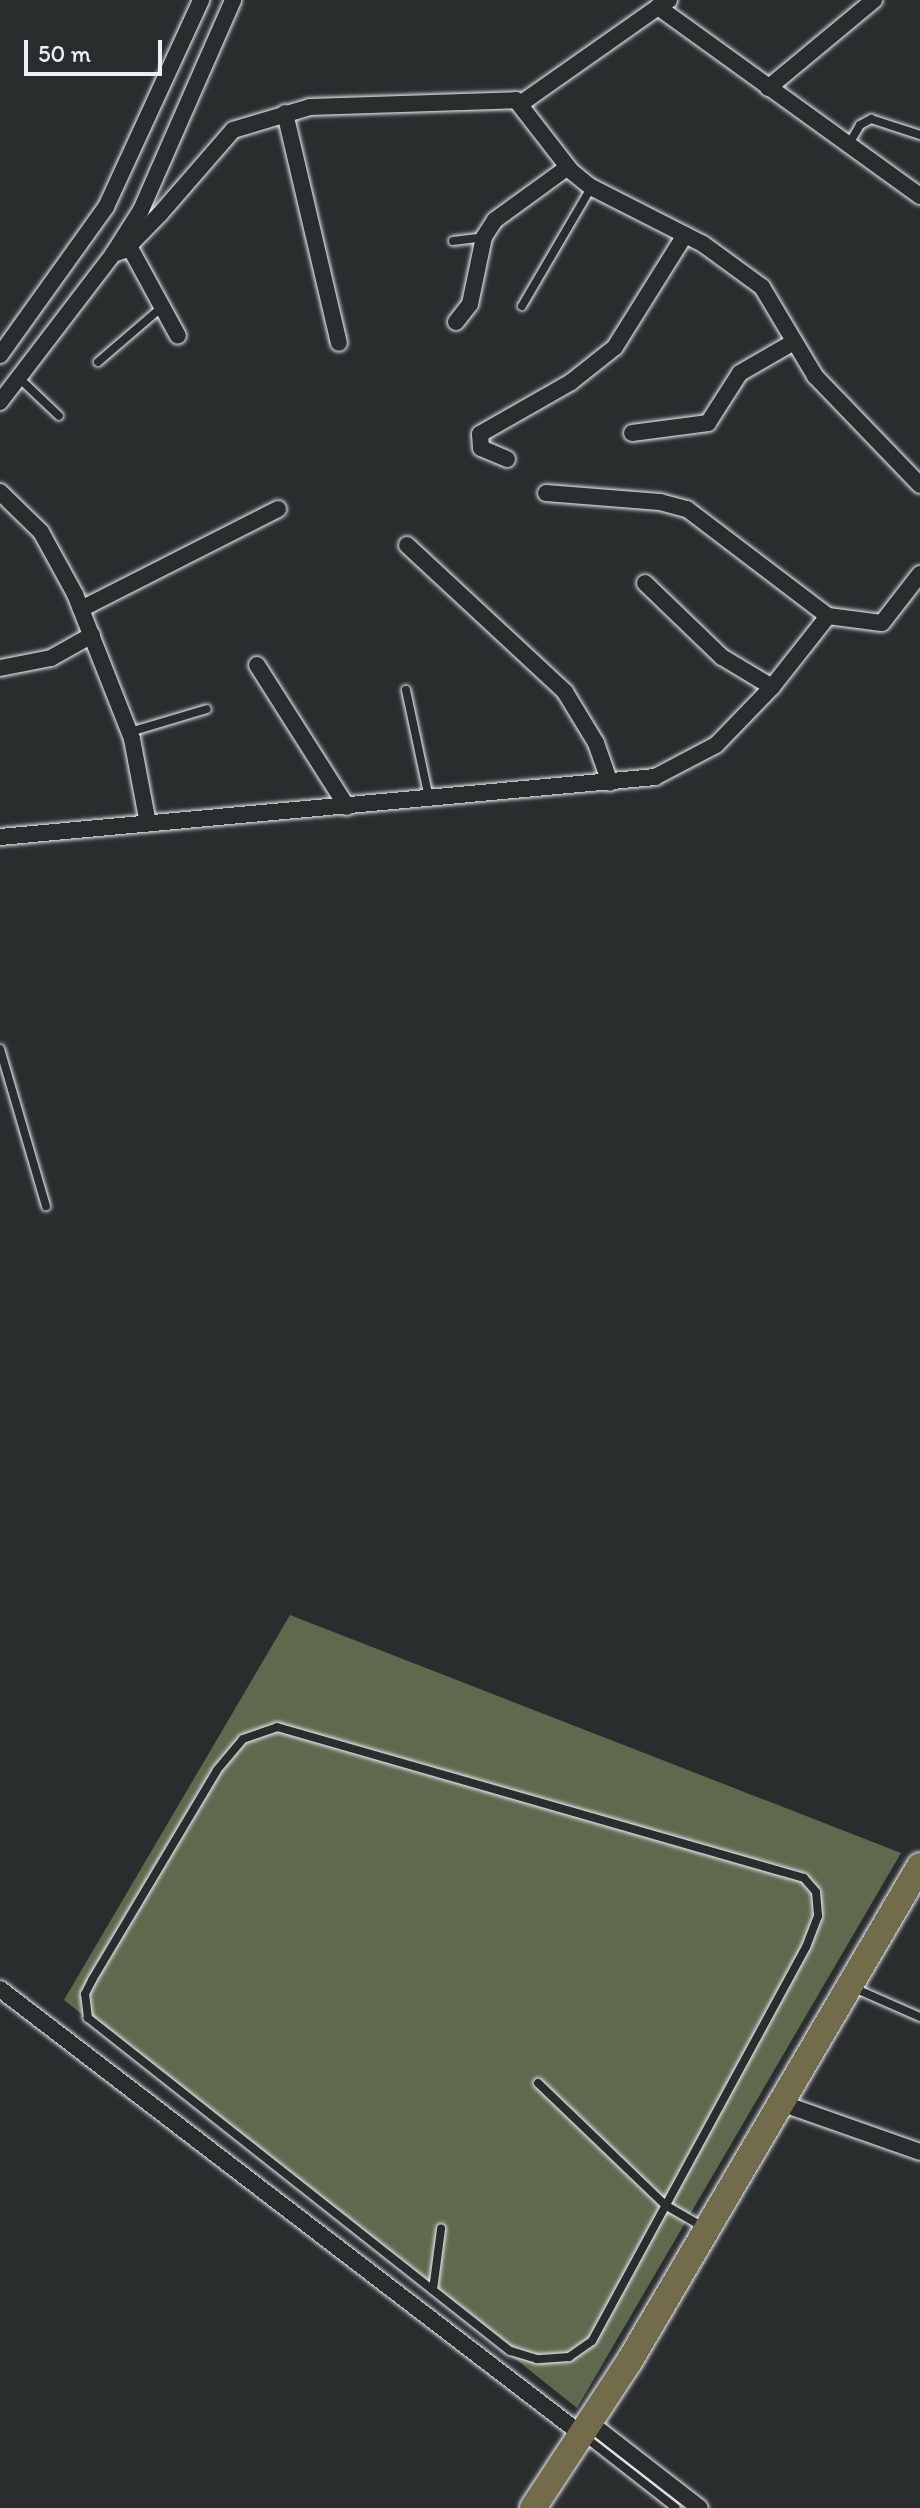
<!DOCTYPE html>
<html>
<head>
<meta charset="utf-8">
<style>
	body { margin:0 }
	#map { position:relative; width:920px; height:2508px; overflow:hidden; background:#2a2d2e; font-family:Itim,sans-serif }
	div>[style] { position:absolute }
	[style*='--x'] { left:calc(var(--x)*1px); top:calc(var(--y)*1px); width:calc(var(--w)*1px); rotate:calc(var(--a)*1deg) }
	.green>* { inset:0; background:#60684e }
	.roads { filter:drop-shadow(0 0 2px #e8f1f8) drop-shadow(0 0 2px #e8f1f8) }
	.service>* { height:8px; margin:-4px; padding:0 4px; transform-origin:4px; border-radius:4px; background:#2a2d2e }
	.minor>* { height:16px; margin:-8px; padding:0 8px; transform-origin:8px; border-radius:8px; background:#2a2d2e }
	.primary>* { height:26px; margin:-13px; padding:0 13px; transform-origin:13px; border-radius:13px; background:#726c4b }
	span { translate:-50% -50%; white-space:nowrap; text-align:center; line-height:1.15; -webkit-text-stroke:8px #2a2d2e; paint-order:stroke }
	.scale { position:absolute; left:24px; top:40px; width:138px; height:36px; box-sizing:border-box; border:4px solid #e8f1f8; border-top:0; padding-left:10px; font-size:24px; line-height:28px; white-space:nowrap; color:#e8f1f8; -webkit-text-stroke:6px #2a2d2e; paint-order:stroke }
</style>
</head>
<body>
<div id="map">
	<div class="green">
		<i style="clip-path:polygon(290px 1615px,901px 1853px,577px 2408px,64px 2000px)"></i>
	</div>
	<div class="roads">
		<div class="service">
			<i style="--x:849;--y:144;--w:22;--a:-60"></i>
			<i style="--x:860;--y:125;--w:13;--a:-29"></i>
			<i style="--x:871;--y:119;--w:52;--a:18.1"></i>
			<i style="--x:453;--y:241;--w:31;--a:-7"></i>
			<i style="--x:522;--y:306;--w:137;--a:-59.7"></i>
			<i style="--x:98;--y:362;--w:84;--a:-40.7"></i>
			<i style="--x:19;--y:378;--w:55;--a:43.5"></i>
			<i style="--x:406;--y:690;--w:110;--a:78"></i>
			<i style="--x:130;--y:732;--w:80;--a:-16.6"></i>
			<i style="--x:0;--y:1049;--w:164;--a:73.7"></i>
			<i style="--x:277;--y:1727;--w:548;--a:15.99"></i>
			<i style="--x:804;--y:1878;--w:18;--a:49"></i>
			<i style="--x:816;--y:1892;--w:24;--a:85"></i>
			<i style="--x:818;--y:1916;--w:33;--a:111"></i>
			<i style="--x:806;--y:1947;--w:448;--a:118.5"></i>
			<i style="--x:592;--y:2341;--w:28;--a:145"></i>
			<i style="--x:569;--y:2357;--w:32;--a:176"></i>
			<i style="--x:537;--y:2359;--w:28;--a:-163"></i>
			<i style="--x:510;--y:2351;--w:538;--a:-141.72"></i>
			<i style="--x:88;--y:2018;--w:24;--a:-97"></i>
			<i style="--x:85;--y:1994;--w:16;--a:-63"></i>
			<i style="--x:92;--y:1980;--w:244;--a:-59.2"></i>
			<i style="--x:217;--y:1770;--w:40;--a:-50"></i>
			<i style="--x:243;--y:1739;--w:36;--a:-19"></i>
			<i style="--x:854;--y:1988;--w:72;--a:23.7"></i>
			<i style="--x:538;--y:2083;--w:176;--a:43.8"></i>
			<i style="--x:665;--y:2205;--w:44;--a:30.1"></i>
			<i style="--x:433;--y:2290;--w:62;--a:-82.5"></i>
			<i style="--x:585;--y:2437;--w:115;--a:38"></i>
		</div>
		<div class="minor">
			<i style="--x:669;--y:0;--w:13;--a:148"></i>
			<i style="--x:658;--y:7;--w:323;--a:35.8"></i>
			<i style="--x:768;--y:88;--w:138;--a:-39.7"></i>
			<i style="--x:523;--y:102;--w:165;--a:-35.1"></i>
			<i style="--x:285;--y:113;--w:236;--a:76.8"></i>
			<i style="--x:129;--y:246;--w:102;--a:61.4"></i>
			<i style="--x:113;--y:254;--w:13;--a:-18"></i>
			<i style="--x:125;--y:250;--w:50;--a:-45.8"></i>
			<i style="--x:160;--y:214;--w:111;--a:-49"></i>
			<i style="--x:233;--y:130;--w:80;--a:-16.6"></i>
			<i style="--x:310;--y:107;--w:206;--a:-1.9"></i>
			<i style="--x:516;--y:100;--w:90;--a:52.2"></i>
			<i style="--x:571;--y:171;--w:26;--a:39"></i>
			<i style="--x:591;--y:187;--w:126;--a:27"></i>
			<i style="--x:703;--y:244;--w:73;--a:36.1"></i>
			<i style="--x:762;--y:287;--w:104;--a:59.2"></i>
			<i style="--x:815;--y:376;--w:151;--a:46.1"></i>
			<i style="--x:456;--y:322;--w:23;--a:-52"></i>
			<i style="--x:470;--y:304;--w:68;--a:-78.2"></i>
			<i style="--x:484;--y:237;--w:20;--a:-57"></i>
			<i style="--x:495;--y:220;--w:90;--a:-36"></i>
			<i style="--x:0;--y:355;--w:182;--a:-54.4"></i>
			<i style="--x:106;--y:207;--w:228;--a:-65.3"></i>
			<i style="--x:0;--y:402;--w:186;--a:-52.6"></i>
			<i style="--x:113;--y:254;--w:52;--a:-57.5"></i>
			<i style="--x:141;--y:210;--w:229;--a:-66.3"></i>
			<i style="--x:632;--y:433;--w:77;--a:-7.5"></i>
			<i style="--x:708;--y:423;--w:59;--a:-57.4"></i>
			<i style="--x:740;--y:373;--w:60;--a:-30"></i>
			<i style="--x:507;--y:459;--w:28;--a:-157"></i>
			<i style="--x:481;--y:448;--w:14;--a:-94"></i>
			<i style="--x:480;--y:434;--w:105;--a:-29.7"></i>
			<i style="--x:571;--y:382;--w:56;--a:-38.5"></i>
			<i style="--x:615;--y:347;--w:132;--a:-58"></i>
			<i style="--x:0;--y:492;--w:57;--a:44.3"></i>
			<i style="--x:41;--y:532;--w:71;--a:61.3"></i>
			<i style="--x:75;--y:594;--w:156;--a:68.5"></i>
			<i style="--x:132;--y:739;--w:86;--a:79.3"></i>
			<i style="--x:546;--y:493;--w:114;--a:4.5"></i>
			<i style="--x:660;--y:502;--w:28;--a:15"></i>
			<i style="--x:687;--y:509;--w:177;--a:37.2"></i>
			<i style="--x:407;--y:545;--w:216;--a:42.9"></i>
			<i style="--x:565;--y:692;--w:60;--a:58.7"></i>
			<i style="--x:596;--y:743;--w:42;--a:70.7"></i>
			<i style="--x:645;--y:583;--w:107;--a:43.9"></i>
			<i style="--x:722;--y:657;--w:58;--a:31"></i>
			<i style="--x:81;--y:609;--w:221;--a:-26.9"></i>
			<i style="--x:257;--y:665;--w:168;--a:57.6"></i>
			<i style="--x:0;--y:668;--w:52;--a:-11.1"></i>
			<i style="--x:51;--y:658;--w:47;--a:-29.3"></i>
			<i style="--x:0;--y:837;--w:658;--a:-5.23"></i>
			<i style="--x:655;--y:777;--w:69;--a:-27.7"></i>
			<i style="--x:716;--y:745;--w:81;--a:-46"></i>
			<i style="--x:772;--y:687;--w:90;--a:-51.7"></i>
			<i style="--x:828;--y:616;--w:54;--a:7.4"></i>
			<i style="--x:882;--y:623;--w:62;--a:-52.2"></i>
			<i style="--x:0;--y:1989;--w:732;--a:37.45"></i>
			<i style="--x:781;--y:2103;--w:147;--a:19.4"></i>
			<i style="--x:589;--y:2422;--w:140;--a:37.8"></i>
		</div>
		<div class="primary">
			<i style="--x:533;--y:2508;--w:175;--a:-56.7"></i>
			<i style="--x:629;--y:2362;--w:575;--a:-59.6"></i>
		</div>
	</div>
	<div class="scale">50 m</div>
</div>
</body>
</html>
